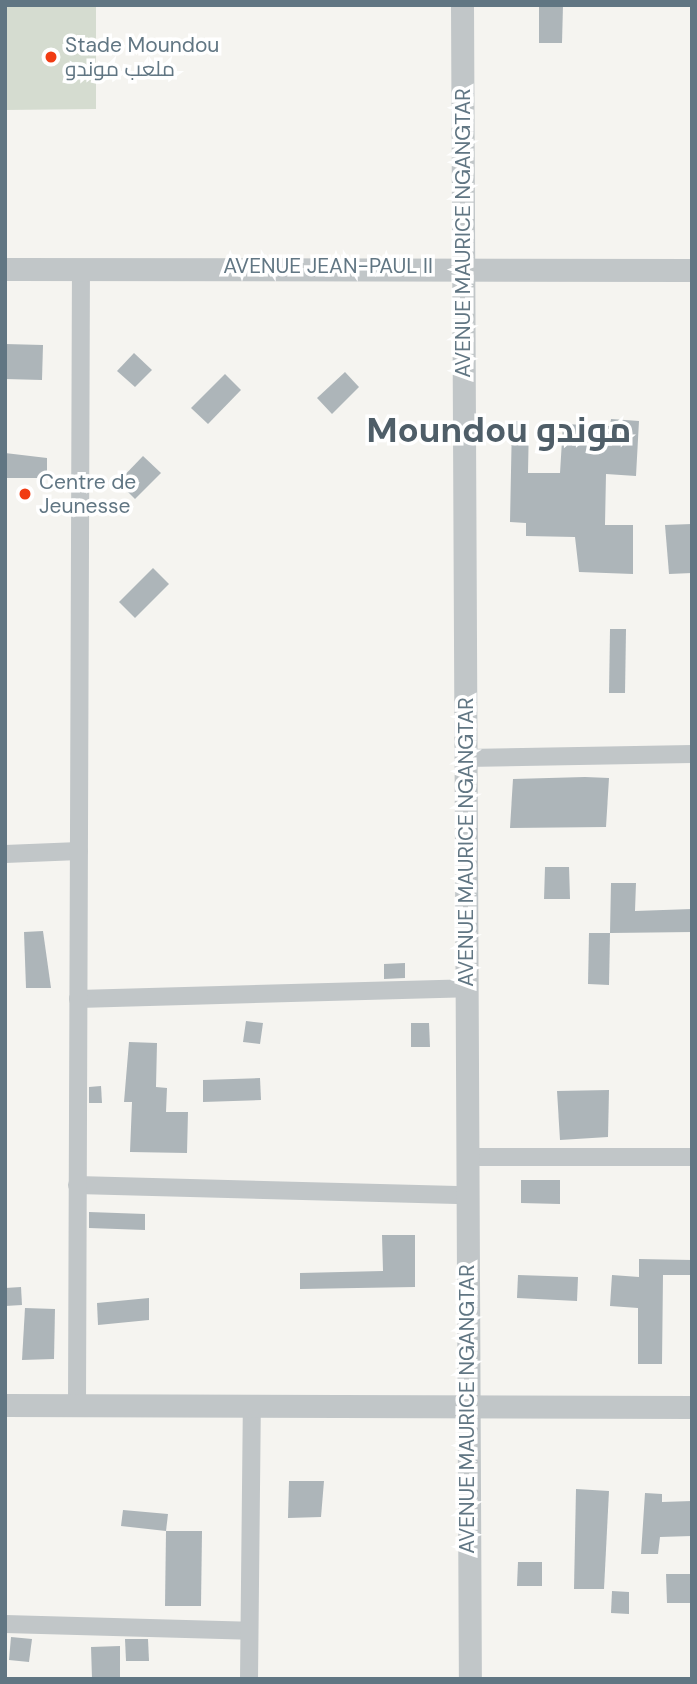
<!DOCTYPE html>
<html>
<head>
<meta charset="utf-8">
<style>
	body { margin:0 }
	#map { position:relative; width:697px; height:1684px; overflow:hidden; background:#f5f4f0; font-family:"DM Sans",Cairo,sans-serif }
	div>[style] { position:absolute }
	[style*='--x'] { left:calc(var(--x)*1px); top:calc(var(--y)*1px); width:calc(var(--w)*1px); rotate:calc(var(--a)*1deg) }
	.green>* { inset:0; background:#d5dcd0 }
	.building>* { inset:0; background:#adb5b9 }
	.minor>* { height:18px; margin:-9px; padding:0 9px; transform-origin:9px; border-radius:9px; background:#c1c6c8 }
	.tertiary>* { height:23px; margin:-11.5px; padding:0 11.5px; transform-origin:11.5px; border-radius:11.5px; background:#c1c6c8 }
	.dots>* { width:19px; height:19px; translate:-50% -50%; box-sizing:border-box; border:4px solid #fff; border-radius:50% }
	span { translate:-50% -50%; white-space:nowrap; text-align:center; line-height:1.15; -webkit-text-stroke:7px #fff; paint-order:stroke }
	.poi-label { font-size:21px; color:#617683 }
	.left { translate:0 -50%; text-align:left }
	.street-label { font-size:21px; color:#617683 }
	.town-label { font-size:35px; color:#4f5e68; font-weight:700 }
	.frame { position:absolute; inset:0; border:7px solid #617683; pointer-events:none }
</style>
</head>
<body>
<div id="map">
	<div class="green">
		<i style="clip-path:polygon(5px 5px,96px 5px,96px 109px,5px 110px)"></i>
	</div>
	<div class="building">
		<i style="clip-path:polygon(539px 5px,563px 5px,562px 43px,539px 43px)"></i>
		<i style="clip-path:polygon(5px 344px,43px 345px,42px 380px,5px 379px)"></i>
		<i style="clip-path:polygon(134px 353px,152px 370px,135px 387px,117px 371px)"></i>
		<i style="clip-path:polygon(345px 372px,359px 387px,332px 414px,317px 398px)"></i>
		<i style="clip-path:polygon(225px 374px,241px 390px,208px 424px,191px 408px)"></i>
		<i style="clip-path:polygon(611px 419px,639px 421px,636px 476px,606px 474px,605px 525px,633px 525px,633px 574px,579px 572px,575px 537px,526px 536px,526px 523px,510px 522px,512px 421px,529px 421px,528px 473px,560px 473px,563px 424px,610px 426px)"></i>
		<i style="clip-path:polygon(5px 453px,47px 458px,47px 478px,5px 478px)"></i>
		<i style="clip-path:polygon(143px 456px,161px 473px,135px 499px,118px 482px)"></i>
		<i style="clip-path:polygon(692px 524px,692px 573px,669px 574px,665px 525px)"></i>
		<i style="clip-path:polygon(153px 568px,169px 584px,135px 618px,119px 602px)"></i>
		<i style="clip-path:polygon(610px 629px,626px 629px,625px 693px,609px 693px)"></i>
		<i style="clip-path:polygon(585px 777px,609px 778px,606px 827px,510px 828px,513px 779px)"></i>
		<i style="clip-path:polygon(545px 867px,569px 867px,570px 899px,544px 899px)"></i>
		<i style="clip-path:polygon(611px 883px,636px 883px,635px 911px,692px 909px,692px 932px,610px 933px)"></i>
		<i style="clip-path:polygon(43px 931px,51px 988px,26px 988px,24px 932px)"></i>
		<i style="clip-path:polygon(589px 933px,610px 933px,609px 985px,588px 984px)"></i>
		<i style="clip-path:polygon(405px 963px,405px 978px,384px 979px,384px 964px)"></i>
		<i style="clip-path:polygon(246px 1021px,263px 1023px,260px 1044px,243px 1042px)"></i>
		<i style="clip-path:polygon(411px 1023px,429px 1023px,430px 1047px,411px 1047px)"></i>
		<i style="clip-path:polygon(129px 1042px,157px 1043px,156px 1087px,167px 1088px,166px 1112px,188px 1112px,187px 1153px,130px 1152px,132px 1102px,124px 1102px)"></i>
		<i style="clip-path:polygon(260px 1078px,261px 1100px,203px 1102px,203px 1080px)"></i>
		<i style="clip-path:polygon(101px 1086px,102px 1103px,89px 1103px,89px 1087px)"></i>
		<i style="clip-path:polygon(609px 1090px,608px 1137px,560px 1140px,557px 1091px)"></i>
		<i style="clip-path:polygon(521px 1180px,560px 1180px,560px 1204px,521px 1203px)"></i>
		<i style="clip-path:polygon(89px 1212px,145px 1214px,145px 1230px,89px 1228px)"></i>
		<i style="clip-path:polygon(382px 1235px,415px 1235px,415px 1287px,300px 1289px,300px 1273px,383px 1271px)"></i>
		<i style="clip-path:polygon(639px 1259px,692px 1260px,692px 1275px,663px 1275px,662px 1364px,638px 1364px,638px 1308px,610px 1306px,612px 1275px,639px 1277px)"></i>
		<i style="clip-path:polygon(518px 1275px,578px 1277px,577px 1301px,517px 1298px)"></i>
		<i style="clip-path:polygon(21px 1287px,22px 1305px,5px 1306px,5px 1288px)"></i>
		<i style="clip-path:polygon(149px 1298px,149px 1320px,98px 1325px,97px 1303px)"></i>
		<i style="clip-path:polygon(25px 1308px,55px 1309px,54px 1359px,22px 1360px)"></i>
		<i style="clip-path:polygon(289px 1481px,324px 1481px,321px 1517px,288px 1518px)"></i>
		<i style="clip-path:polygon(576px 1489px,609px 1491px,604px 1589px,574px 1589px)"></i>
		<i style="clip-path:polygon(645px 1493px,662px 1494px,662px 1502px,692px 1501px,692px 1536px,660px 1537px,658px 1554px,641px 1554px)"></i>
		<i style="clip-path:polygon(123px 1510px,168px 1514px,166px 1531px,121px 1526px)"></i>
		<i style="clip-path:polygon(166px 1531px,202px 1531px,201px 1606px,165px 1606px)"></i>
		<i style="clip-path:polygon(518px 1562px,542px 1562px,542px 1586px,517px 1586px)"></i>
		<i style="clip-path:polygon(666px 1574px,692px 1574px,692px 1603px,667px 1603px)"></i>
		<i style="clip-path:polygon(612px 1591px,629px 1592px,629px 1614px,611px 1613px)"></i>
		<i style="clip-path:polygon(11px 1637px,32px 1639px,29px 1662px,9px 1660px)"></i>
		<i style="clip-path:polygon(125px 1639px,148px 1639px,149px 1661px,126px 1661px)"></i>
		<i style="clip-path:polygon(120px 1646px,120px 1679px,92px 1679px,91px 1647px)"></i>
	</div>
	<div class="minor">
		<i style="--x:466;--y:758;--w:226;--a:-1"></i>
		<i style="--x:5;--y:854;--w:74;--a:-2.3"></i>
		<i style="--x:78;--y:999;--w:389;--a:-1.6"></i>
		<i style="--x:467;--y:1157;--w:225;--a:0"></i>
		<i style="--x:77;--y:1185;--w:390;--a:1.5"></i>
		<i style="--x:77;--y:1404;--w:1136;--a:-89.8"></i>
		<i style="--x:5;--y:1624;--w:244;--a:1.6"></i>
		<i style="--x:249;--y:1679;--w:274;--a:-89.4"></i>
	</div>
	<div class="tertiary">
		<i style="--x:462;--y:5;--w:1674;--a:89.73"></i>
		<i style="--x:5;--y:269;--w:687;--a:0.08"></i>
		<i style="--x:5;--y:1405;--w:687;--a:0.17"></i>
	</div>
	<div class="dots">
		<i style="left:51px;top:57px;background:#f13c13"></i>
		<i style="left:25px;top:494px;background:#f13c13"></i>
	</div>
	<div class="poi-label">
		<span class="left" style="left:65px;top:57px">Stade Moundou<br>ملعب موندو</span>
		<span class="left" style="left:39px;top:494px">Centre de<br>Jeunesse</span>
	</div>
	<div class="street-label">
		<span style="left:463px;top:233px;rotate:-90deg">AVENUE MAURICE NGANGTAR</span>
		<span style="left:328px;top:266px">AVENUE JEAN-PAUL II</span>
		<span style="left:466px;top:842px;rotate:-90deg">AVENUE MAURICE NGANGTAR</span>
		<span style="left:467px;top:1409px;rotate:-90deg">AVENUE MAURICE NGANGTAR</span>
	</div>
	<div class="town-label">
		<span style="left:499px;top:430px">Moundou موندو</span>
	</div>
	<div class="frame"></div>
</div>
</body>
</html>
